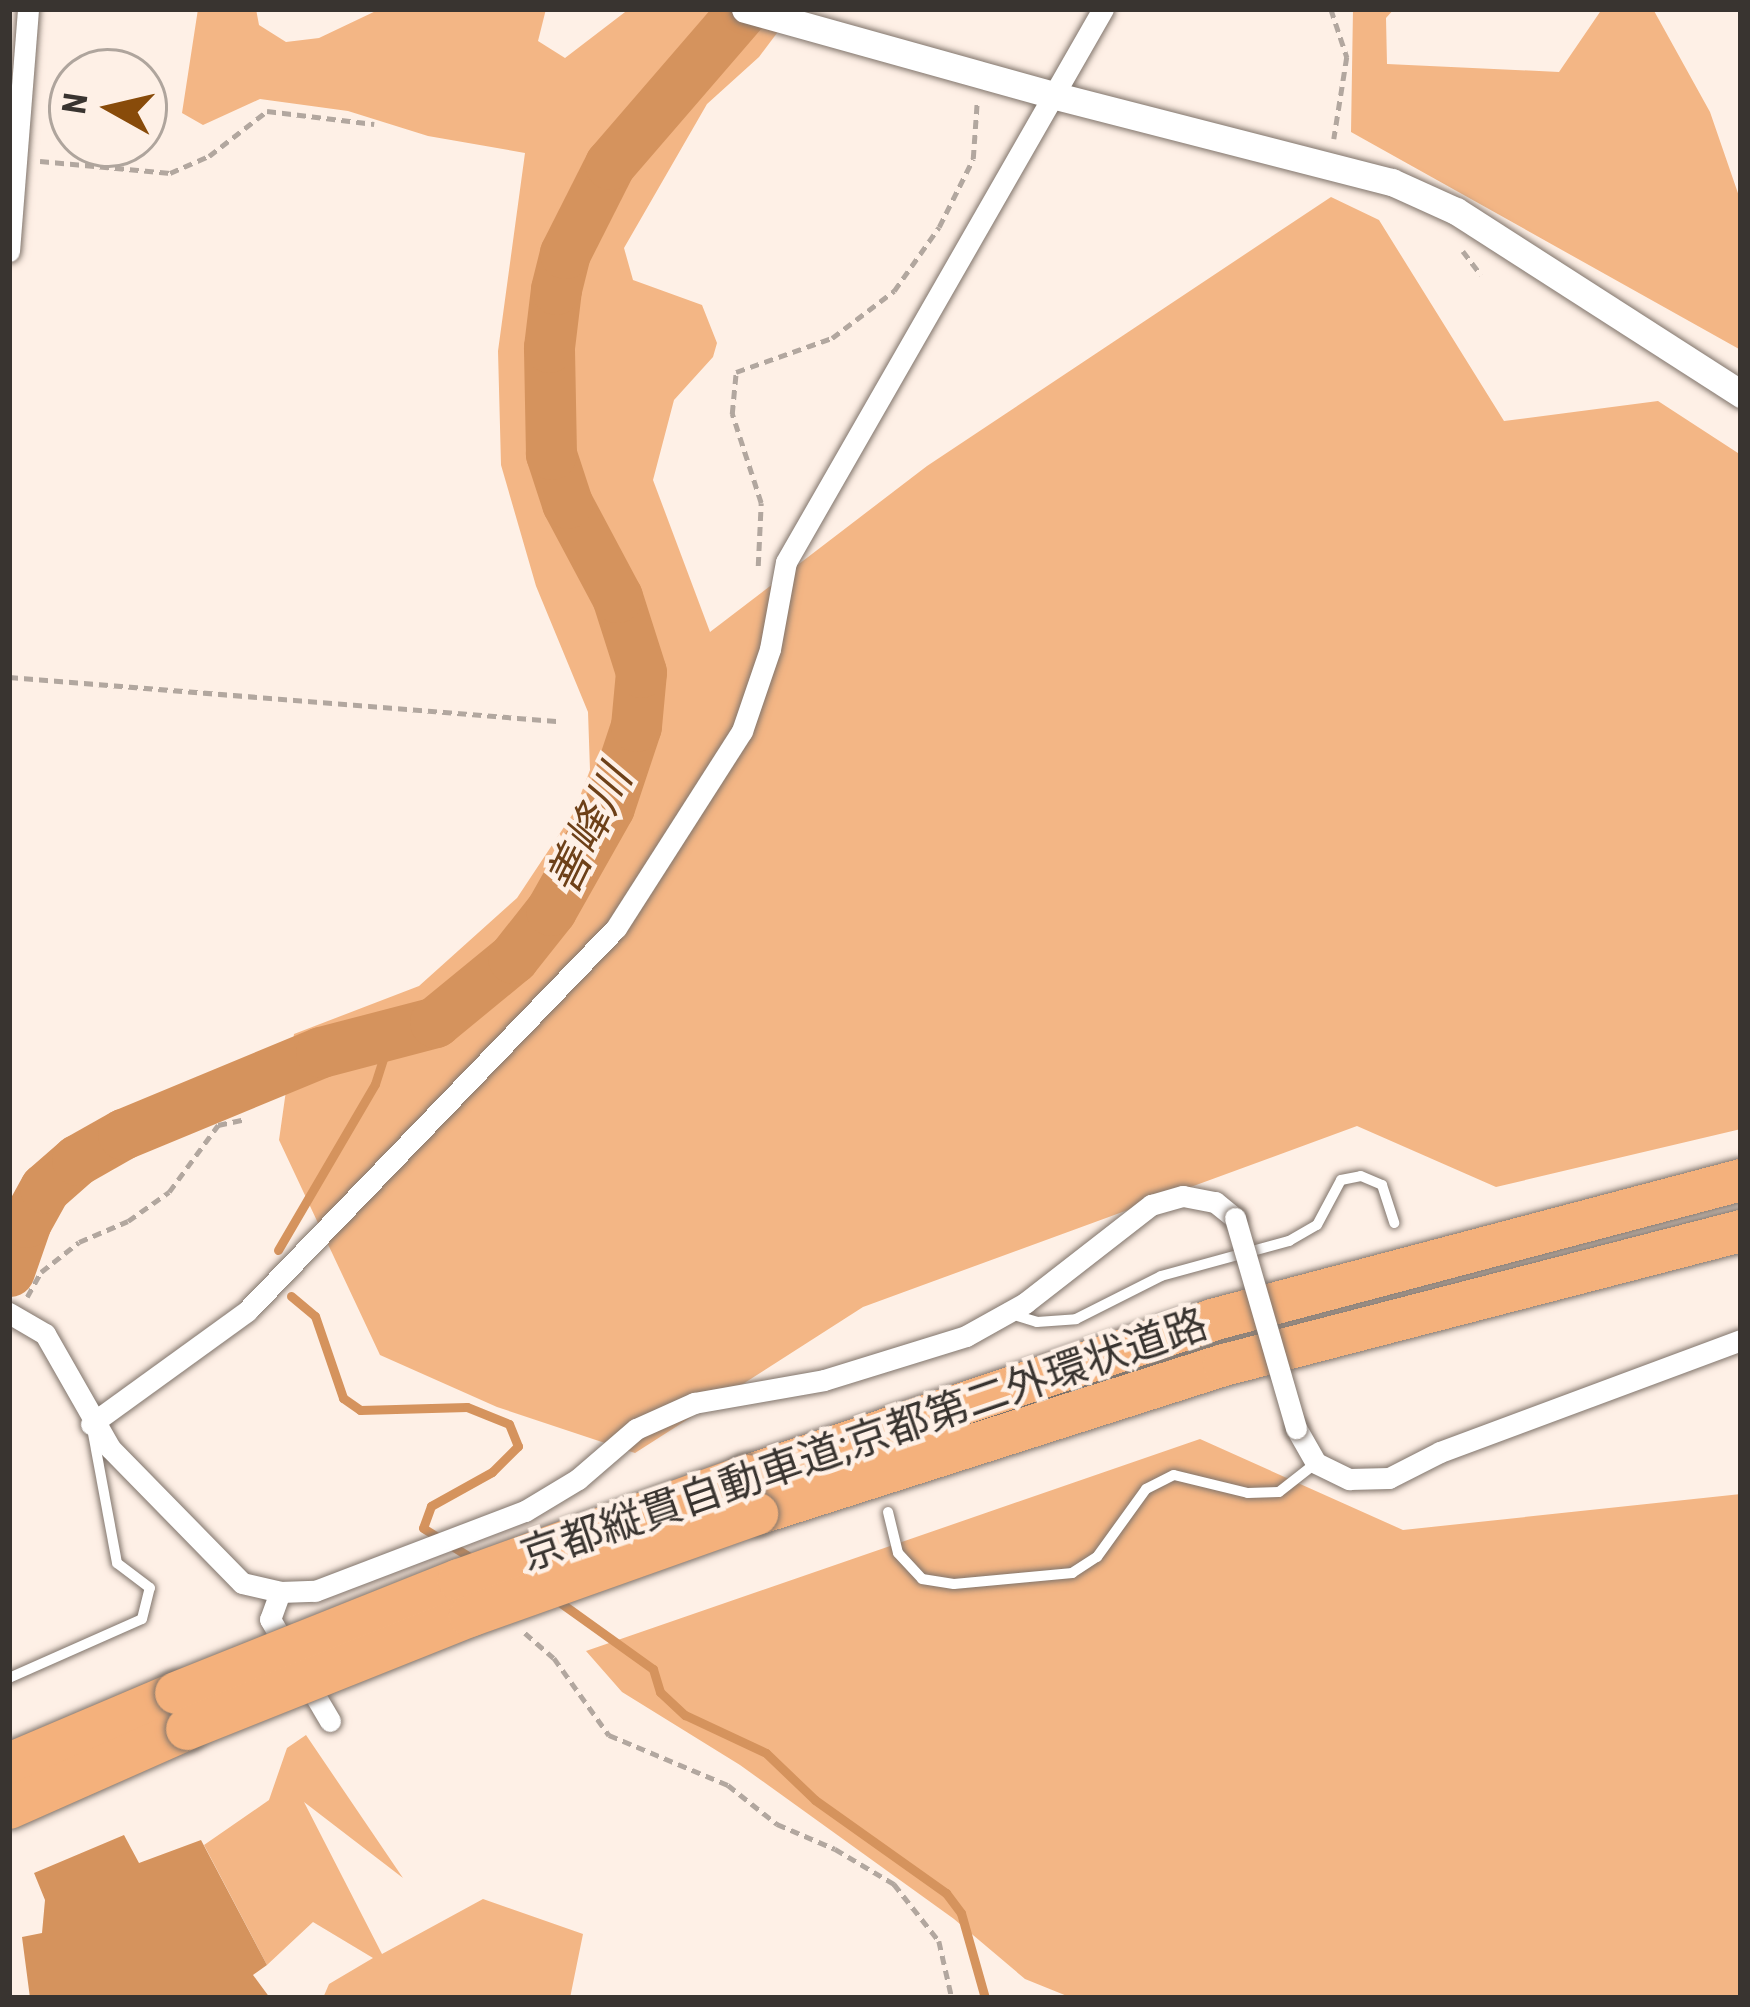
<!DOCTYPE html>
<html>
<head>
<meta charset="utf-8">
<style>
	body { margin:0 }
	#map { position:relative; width:1750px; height:2007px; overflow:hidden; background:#fef0e6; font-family:"Roboto Condensed","Noto Sans JP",sans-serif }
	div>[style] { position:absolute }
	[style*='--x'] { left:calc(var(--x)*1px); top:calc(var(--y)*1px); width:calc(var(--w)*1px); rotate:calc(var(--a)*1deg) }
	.green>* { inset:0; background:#f3b685 }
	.water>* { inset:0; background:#d5935d }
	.stream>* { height:9px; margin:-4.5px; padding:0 4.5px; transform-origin:4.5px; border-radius:4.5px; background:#d5935d }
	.river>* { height:51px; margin:-25.5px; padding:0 25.5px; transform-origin:25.5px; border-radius:25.5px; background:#d5935d }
	.path>* { height:4.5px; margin-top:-2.25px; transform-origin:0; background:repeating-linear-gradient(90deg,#b2a79f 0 9px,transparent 0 15px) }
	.roads { filter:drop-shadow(0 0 3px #80746b) drop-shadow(0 0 3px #80746b) }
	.service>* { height:10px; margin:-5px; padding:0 5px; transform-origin:5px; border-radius:5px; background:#fff }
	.minor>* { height:21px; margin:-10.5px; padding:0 10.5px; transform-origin:10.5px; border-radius:10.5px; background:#fff }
	.tertiary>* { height:27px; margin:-13.5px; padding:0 13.5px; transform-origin:13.5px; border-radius:13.5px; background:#fff }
	.motorway>* { height:42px; margin:-21px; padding:0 21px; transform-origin:21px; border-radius:21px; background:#f4b17c }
	.bridges { filter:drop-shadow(0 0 3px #80746b) drop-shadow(0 0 3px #80746b) }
	.minor-bridge>* { height:21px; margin:-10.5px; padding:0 10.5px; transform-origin:10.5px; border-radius:10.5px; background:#fff }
	.motorway-bridge>* { height:42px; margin:-21px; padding:0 21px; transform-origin:21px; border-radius:21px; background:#f4b17c }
	span { translate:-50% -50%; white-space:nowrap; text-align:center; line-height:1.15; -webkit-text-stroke:9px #fef0e6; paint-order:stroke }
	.street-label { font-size:42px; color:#393430 }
	.water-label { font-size:45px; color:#6d4018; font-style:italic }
	.frame { position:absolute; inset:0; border:12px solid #393430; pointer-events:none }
	.north { position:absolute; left:48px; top:48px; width:120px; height:120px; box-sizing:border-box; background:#fef0e6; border:3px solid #afa59d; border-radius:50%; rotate:278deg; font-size:33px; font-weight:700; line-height:48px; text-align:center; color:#393430 }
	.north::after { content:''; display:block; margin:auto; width:42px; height:54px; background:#884b0a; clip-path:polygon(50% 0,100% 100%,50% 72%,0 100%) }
</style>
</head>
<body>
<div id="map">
	<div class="green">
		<i style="clip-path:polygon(198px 9px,256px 9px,259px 25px,286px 42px,319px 38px,380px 9px,546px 9px,538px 41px,565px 58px,629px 9px,795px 9px,759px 57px,707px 104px,624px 248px,633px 280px,702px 305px,717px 343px,713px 357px,674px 400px,653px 480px,710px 632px,927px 466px,1331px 197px,1379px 220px,1504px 421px,1658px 401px,1741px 455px,1741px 1129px,1496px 1187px,1357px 1126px,863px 1307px,635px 1453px,497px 1407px,380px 1355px,279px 1140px,294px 1034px,419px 986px,517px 898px,574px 812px,590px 770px,588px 712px,536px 586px,501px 465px,498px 351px,525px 153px,428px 136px,348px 111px,260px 99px,203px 125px,182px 113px)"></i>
		<i style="clip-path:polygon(1353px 9px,1394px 9px,1386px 18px,1387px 64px,1559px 72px,1602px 9px,1653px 9px,1710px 112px,1741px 202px,1739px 349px,1351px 132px)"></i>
		<i style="clip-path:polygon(1200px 1439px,1403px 1530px,1741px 1494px,1741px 1998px,1072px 1998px,1025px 1979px,954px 1919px,740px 1765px,622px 1692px,586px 1651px)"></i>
		<i style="clip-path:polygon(306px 1735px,403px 1878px,304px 1802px,382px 1954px,483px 1899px,583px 1934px,570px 1998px,323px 1998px,329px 1984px,373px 1958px,313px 1922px,267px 1965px,204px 1845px,269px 1800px,287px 1748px)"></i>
	</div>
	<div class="water">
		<i style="clip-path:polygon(124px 1835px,139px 1863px,201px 1840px,267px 1965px,253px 1975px,270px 1998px,30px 1998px,22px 1937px,42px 1933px,45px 1900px,34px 1873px)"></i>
	</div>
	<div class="stream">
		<i style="--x:278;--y:1250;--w:192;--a:-59.7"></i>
		<i style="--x:375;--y:1084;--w:49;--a:-72.3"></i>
		<i style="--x:291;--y:1296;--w:31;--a:40"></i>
		<i style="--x:315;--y:1316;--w:87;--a:71.1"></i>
		<i style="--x:343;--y:1398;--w:21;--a:35"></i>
		<i style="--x:360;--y:1410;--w:107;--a:-1.6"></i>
		<i style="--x:467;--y:1407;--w:45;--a:22"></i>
		<i style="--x:509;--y:1424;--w:24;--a:68"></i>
		<i style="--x:518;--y:1446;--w:37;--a:135"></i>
		<i style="--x:492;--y:1472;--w:70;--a:150.9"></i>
		<i style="--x:431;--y:1506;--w:23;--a:110"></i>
		<i style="--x:423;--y:1528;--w:59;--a:31.8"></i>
		<i style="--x:558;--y:1601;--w:117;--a:35.6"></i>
		<i style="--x:653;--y:1669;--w:24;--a:73"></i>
		<i style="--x:660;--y:1692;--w:34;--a:43"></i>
		<i style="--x:685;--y:1715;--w:89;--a:25.1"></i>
		<i style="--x:766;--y:1753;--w:68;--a:43.8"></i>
		<i style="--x:815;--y:1800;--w:161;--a:35.4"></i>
		<i style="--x:946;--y:1893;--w:25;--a:53"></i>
		<i style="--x:961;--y:1913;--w:88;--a:74.2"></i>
	</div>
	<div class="river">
		<i style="--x:9;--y:1271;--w:52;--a:-70.9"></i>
		<i style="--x:26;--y:1222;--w:39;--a:-61"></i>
		<i style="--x:45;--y:1188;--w:43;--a:-41.2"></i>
		<i style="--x:77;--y:1160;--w:53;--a:-29.5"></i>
		<i style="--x:123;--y:1134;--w:214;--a:-22.5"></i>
		<i style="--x:321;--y:1052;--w:118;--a:-14.7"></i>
		<i style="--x:435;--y:1022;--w:101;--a:-39.4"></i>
		<i style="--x:513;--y:958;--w:61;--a:-51.6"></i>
		<i style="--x:551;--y:910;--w:118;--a:-60.6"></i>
		<i style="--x:609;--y:807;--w:85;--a:-71.6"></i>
		<i style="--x:636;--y:726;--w:54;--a:-84.7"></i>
		<i style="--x:641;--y:672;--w:79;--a:-107.7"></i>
		<i style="--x:617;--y:597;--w:106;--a:-118"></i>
		<i style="--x:567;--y:503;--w:52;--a:-108.1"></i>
		<i style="--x:551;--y:454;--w:107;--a:-91.1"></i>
		<i style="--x:549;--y:347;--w:58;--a:-83.1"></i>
		<i style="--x:556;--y:289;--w:37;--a:-76"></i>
		<i style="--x:565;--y:253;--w:100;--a:-63.2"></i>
		<i style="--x:610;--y:164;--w:205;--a:-49.2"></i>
	</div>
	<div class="path">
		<i style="--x:1331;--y:9;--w:51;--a:71.6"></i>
		<i style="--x:1347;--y:57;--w:83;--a:99"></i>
		<i style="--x:40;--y:161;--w:131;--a:5.3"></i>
		<i style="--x:170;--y:173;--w:43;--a:-23.6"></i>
		<i style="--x:209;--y:156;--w:73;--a:-37.8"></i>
		<i style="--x:267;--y:111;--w:108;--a:6.9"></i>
		<i style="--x:1463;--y:251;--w:30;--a:53"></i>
		<i style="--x:758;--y:566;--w:63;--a:-87.3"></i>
		<i style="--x:761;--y:503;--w:94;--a:-108"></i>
		<i style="--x:732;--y:414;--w:42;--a:-84.6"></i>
		<i style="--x:736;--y:372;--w:102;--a:-19.5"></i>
		<i style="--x:832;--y:338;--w:78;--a:-37.2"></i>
		<i style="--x:894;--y:291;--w:78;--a:-54.9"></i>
		<i style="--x:939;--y:227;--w:76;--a:-63.4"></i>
		<i style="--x:973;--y:159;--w:57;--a:-86"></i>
		<i style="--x:9;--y:677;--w:549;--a:4.6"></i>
		<i style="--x:27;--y:1297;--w:29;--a:-61"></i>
		<i style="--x:41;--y:1272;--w:48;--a:-38.3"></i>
		<i style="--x:79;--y:1242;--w:53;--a:-23.2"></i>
		<i style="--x:128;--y:1221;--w:50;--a:-35.3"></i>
		<i style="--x:169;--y:1192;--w:83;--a:-53.8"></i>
		<i style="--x:218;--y:1125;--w:25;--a:-12"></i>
		<i style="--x:525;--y:1633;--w:38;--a:41"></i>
		<i style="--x:554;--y:1658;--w:95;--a:54.5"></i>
		<i style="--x:609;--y:1735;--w:129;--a:22.8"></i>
		<i style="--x:728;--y:1785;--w:63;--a:38.5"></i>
		<i style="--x:777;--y:1824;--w:63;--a:23.3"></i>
		<i style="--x:835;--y:1849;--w:69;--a:30.7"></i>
		<i style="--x:894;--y:1884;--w:73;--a:51.7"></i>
		<i style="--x:939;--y:1941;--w:58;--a:77.2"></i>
	</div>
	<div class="roads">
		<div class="service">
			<i style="--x:1011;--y:1314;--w:27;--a:17"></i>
			<i style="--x:1037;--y:1322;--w:39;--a:-4"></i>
			<i style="--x:1076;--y:1319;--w:95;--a:-26.8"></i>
			<i style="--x:1161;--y:1276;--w:133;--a:-15.3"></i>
			<i style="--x:1289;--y:1241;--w:32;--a:-30"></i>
			<i style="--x:1317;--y:1225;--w:51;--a:-61.9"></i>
			<i style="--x:1341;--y:1180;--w:20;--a:-11"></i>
			<i style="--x:1361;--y:1176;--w:23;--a:23"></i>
			<i style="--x:1382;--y:1185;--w:40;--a:72"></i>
			<i style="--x:888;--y:1512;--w:42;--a:76.3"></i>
			<i style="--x:898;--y:1553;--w:35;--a:47"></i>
			<i style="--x:922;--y:1579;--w:32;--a:9"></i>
			<i style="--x:954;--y:1584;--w:119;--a:-5.3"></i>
			<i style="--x:1072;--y:1573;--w:30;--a:-33"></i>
			<i style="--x:1097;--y:1557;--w:84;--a:-54.2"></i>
			<i style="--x:1146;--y:1489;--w:31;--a:-27"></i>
			<i style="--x:1174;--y:1475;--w:76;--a:13.7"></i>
			<i style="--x:1248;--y:1493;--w:31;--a:-2"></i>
			<i style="--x:1279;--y:1492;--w:47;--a:-38.1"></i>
			<i style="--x:9;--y:1678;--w:145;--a:-23.9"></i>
			<i style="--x:142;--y:1619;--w:32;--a:-76"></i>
			<i style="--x:150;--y:1588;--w:41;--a:-142.9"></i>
			<i style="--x:117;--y:1563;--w:132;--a:-100.5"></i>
		</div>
		<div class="minor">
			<i style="--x:9;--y:251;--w:243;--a:-85.5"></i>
			<i style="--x:9;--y:1313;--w:42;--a:30.3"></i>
			<i style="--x:45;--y:1334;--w:131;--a:60.3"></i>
			<i style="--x:110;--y:1448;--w:189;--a:45.6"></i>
			<i style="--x:242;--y:1583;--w:39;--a:13"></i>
			<i style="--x:280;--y:1592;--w:35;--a:-2"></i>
			<i style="--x:315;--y:1591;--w:225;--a:-20.9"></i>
			<i style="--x:525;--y:1511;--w:62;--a:-31.1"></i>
			<i style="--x:578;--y:1479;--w:77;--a:-40.8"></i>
			<i style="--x:636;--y:1429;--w:64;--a:-24.1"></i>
			<i style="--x:694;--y:1403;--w:132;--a:-10"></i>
			<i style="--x:824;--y:1380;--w:149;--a:-17.2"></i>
			<i style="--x:966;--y:1336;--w:68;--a:-29.2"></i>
			<i style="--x:1025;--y:1303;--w:160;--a:-37.9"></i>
			<i style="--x:1151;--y:1205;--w:33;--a:-16"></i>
			<i style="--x:1183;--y:1196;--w:33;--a:11"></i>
			<i style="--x:1215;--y:1202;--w:26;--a:39"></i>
			<i style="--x:91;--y:1424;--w:193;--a:-35.9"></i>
			<i style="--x:247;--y:1311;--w:532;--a:-46.07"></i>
			<i style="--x:616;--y:928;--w:234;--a:-57.4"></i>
			<i style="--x:742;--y:731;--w:87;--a:-71.1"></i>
			<i style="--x:770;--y:649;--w:88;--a:-79.6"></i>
			<i style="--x:786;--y:562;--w:637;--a:-60.18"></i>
			<i style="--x:1296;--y:1428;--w:40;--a:60.3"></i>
			<i style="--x:1316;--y:1463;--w:37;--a:26"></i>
			<i style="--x:1349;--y:1479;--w:40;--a:-1.4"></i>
			<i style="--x:1389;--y:1478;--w:57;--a:-27"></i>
			<i style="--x:1440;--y:1452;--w:321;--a:-20.4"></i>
			<i style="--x:280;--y:1592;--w:29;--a:110"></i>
			<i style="--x:270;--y:1619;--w:36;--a:60"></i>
			<i style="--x:304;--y:1677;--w:51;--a:59.4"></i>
		</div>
		<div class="tertiary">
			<i style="--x:745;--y:9;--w:323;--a:15.6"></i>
			<i style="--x:1056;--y:96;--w:347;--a:14.4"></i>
			<i style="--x:1392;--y:182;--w:70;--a:24.4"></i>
			<i style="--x:1456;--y:211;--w:339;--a:32.7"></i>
		</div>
		<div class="motorway">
			<i style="--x:747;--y:1476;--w:490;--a:-18.5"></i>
			<i style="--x:1212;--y:1320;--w:547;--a:-14.82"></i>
			<i style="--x:757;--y:1514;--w:490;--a:-17.7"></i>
			<i style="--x:1224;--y:1365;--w:534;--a:-14.53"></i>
			<i style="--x:9;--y:1764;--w:181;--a:-23"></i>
			<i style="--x:9;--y:1808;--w:195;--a:-23.9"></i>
		</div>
	</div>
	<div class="bridges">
		<div class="minor-bridge">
			<i style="--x:1235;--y:1218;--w:219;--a:73.8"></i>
		</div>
		<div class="motorway-bridge">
			<i style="--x:176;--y:1693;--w:305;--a:-21.8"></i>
			<i style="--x:459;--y:1580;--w:306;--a:-19.9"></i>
			<i style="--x:187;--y:1729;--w:305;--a:-21.8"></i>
			<i style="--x:470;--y:1616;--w:305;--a:-19.6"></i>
		</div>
	</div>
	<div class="street-label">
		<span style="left:864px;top:1440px;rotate:-19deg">京都縦貫自動車道;京都第二外環状道路</span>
	</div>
	<div class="water-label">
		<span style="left:589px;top:830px;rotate:-64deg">善峰川</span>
	</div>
	<div class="frame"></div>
	<div class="north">N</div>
</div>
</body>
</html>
